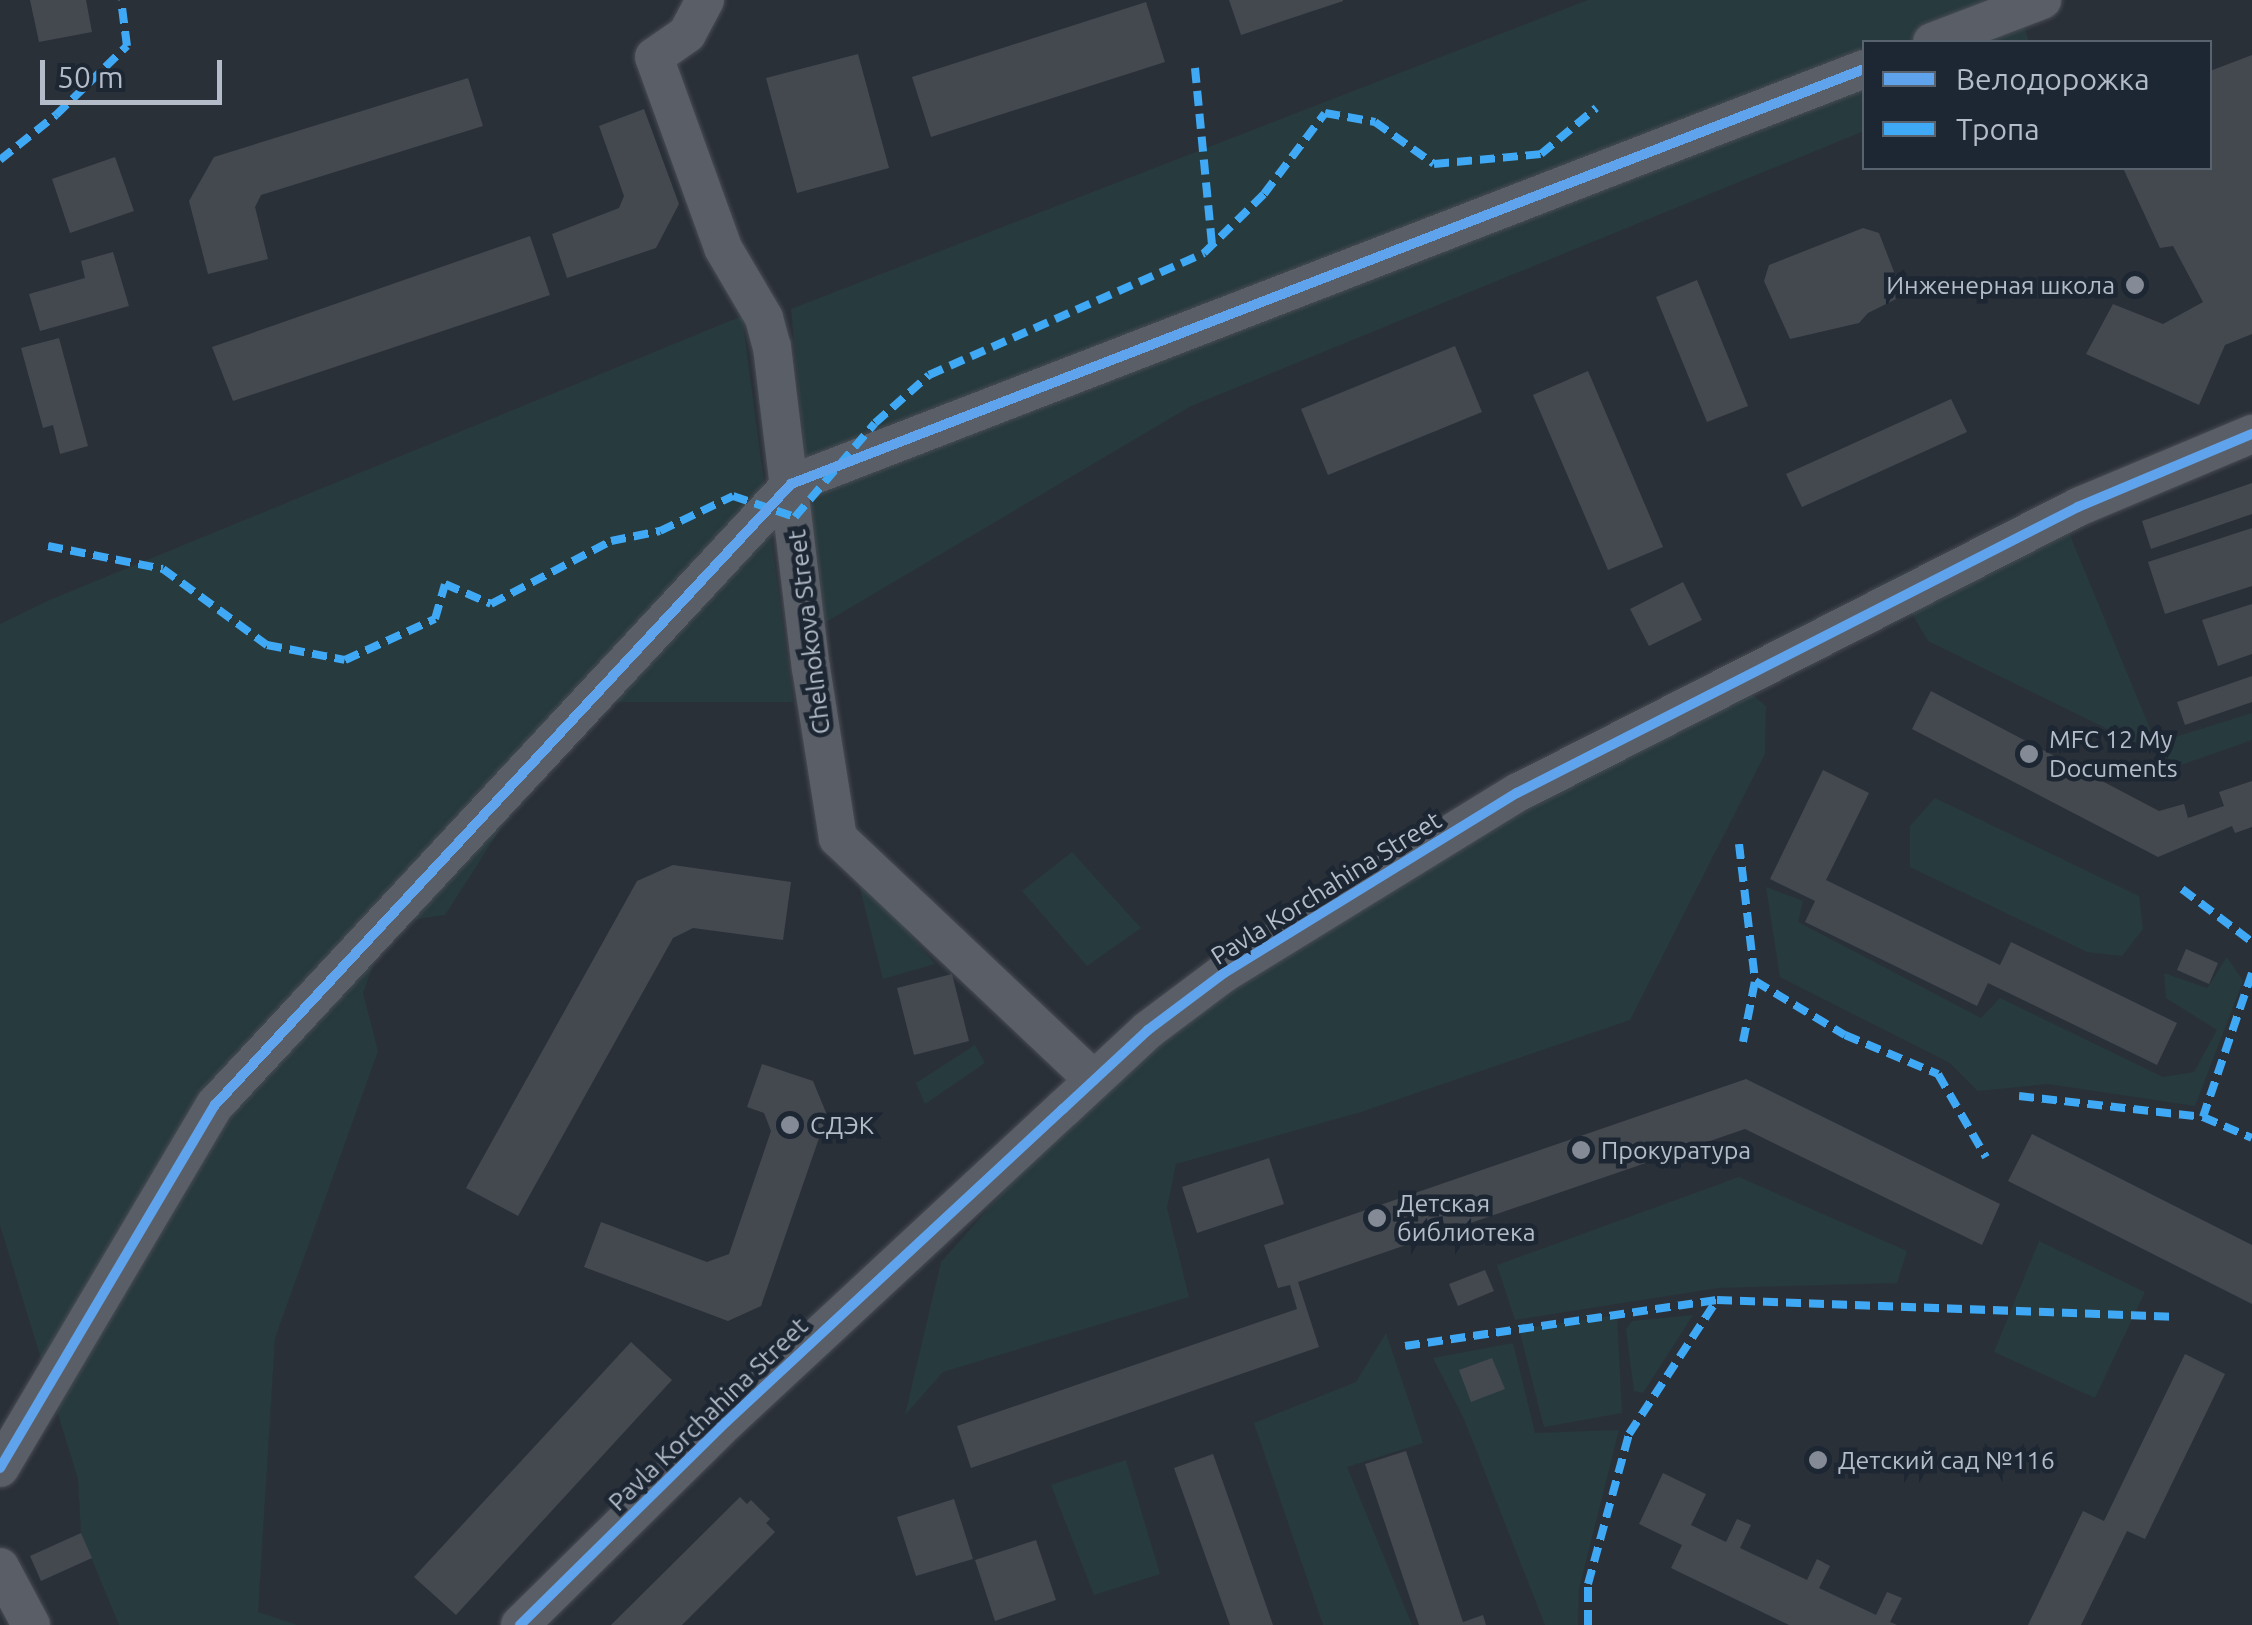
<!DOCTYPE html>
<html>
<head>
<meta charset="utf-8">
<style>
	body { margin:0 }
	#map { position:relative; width:2252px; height:1625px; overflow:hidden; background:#2a3038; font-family:Ubuntu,sans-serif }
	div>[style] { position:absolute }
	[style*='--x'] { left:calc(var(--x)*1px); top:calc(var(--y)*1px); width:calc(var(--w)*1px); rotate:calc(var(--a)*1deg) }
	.green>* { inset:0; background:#273a3e }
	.building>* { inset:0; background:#444950 }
	.roads { filter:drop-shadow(0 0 2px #484c53) drop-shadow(0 0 2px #484c53) }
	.minor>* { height:38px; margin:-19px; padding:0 19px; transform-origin:19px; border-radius:19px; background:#5a5e66 }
	.quiet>* { height:8px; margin-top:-4px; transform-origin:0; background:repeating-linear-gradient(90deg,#3fa9f5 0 15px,transparent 0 23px) }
	.cycleway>* { height:10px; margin:-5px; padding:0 5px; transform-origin:5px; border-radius:5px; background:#60a3ed }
	.dots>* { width:28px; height:28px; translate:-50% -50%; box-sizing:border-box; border:5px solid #1d2633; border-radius:50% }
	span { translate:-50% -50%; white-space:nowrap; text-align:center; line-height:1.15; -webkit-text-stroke:9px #1d2633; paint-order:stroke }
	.poi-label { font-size:25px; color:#b4bcc9 }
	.right { translate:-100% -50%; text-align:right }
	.left { translate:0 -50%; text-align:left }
	.street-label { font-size:25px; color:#b4bcc9 }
	.legend { position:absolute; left:1862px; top:40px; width:350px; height:130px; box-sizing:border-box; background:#1d2633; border:2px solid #59626f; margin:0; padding:12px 18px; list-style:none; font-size:30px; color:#b4bcc9 }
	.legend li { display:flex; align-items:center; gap:20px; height:50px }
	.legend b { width:50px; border:2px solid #59626f }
	.scale { position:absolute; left:40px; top:60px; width:182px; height:45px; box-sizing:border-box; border:5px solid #b4bcc9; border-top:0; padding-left:12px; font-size:30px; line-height:35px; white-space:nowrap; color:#b4bcc9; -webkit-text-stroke:8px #1d2633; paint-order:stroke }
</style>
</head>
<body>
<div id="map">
	<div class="green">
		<i style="clip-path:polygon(1588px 0,2016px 0,2029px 42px,1864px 42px,1864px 131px,1191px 406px,821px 625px,791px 309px)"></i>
		<i style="clip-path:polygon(742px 316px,793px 702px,582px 702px,445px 915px,388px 923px,363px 993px,378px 1051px,275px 1338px,258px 1612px,297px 1625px,119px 1625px,81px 1533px,78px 1479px,0 1225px,0 624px,52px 599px)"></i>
		<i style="clip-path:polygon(2069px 533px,2156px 743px,2252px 713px,2252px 740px,2181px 765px,1928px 641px,1910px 610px)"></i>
		<i style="clip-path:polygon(1745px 689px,1766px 706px,1765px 754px,1630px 1020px,1361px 1112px,1176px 1164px,1167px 1208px,1189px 1297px,943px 1372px,905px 1415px,941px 1262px,1084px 1101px,1206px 997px,1529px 805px)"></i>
		<i style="clip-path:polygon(1935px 798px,2139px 896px,2143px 929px,2122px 956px,2087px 952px,1910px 867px,1910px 826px)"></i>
		<i style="clip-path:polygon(1072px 852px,1141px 928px,1087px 966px,1022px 891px)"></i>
		<i style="clip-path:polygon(855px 869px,935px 964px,883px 979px)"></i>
		<i style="clip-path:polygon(1766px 887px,1803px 901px,1798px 922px,1981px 1018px,2000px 998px,2163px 1077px,2194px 1072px,2217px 1030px,2166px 998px,2164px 973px,2207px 988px,2227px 957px,2243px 981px,2195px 1106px,2048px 1084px,1978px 1091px,1950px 1063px,1780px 977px)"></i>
		<i style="clip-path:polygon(975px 1045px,985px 1063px,925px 1104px,916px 1083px)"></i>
		<i style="clip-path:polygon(1739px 1177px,1907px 1251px,1897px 1283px,1718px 1288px,1515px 1320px,1497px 1265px)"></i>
		<i style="clip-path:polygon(2039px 1241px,2145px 1292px,2095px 1398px,1994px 1352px)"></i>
		<i style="clip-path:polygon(1617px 1315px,1622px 1413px,1544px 1427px,1519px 1329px)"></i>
		<i style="clip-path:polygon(1693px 1315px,1643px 1393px,1634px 1391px,1626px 1329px,1632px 1321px)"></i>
		<i style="clip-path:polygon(1386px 1333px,1423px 1443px,1347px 1467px,1412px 1625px,1323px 1625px,1254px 1423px,1356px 1382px)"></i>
		<i style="clip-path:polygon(1513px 1343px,1535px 1433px,1619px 1430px,1579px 1589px,1578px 1625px,1545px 1625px,1464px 1419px,1433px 1358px)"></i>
		<i style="clip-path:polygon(1126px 1460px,1160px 1574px,1094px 1595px,1051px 1485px)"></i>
	</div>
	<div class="building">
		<i style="clip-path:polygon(30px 0,86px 0,92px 32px,39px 42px)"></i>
		<i style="clip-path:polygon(1229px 0,1343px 0,1343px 1px,1241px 35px)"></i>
		<i style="clip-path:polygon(1146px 2px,1165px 62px,931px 137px,912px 77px)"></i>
		<i style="clip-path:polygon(858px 54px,889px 168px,797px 193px,766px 78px)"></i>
		<i style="clip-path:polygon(2252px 55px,2252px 334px,2225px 345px,2199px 405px,2086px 354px,2113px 304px,2163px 324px,2203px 302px,2173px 246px,2160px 248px,2123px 168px,2210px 168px,2210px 71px)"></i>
		<i style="clip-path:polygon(468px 78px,483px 126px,261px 195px,255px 207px,268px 259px,208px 274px,189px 201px,214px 157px)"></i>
		<i style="clip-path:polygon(644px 109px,679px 204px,656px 248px,567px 278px,552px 234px,619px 208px,624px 196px,599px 126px)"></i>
		<i style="clip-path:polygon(115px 157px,134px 211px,70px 233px,52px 179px)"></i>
		<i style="clip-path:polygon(1863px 228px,1879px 233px,1901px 290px,1898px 298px,1868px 313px,1859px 323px,1790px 339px,1764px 281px,1769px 265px)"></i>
		<i style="clip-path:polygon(530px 236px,550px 295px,233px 401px,212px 347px)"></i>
		<i style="clip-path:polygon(113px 252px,129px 306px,40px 331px,29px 294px,85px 278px,81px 261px)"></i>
		<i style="clip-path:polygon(1697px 280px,1748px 406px,1707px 422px,1656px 297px)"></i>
		<i style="clip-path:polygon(59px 338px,88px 446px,60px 454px,53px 425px,43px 428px,21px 348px)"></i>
		<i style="clip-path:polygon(1455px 346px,1482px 412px,1328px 475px,1301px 409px)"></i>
		<i style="clip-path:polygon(1588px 371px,1663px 547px,1608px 570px,1533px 395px)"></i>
		<i style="clip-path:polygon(1951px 399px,1967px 432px,1802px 507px,1786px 474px)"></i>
		<i style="clip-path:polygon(2252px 483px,2252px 514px,2151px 549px,2142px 521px)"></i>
		<i style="clip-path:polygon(2252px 528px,2252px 586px,2165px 614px,2148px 562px)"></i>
		<i style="clip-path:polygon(1683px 582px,1702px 620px,1649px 646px,1630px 609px)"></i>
		<i style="clip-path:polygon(2252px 604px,2252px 654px,2218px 666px,2202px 620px)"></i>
		<i style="clip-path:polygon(2252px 676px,2252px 702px,2185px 725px,2177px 702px)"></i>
		<i style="clip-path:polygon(1931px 691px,2159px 811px,2184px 804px,2188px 818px,2224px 806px,2219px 792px,2252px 781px,2252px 827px,2235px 833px,2232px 826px,2158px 857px,1912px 729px)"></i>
		<i style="clip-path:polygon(1823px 770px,1869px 793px,1826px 880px,2000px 965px,2011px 942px,2177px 1023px,2157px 1065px,1988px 983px,1977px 1006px,1805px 922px,1815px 901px,1770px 879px)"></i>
		<i style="clip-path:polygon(673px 865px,791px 882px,783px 940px,693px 928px,673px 938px,518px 1216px,466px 1188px,637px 881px)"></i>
		<i style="clip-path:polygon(2186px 949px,2218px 963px,2209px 984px,2177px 970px)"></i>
		<i style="clip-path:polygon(952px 974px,969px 1041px,914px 1055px,897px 988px)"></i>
		<i style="clip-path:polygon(762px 1064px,813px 1081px,827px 1115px,761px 1306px,728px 1321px,584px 1267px,601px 1222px,707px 1262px,729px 1254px,771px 1131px,764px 1113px,747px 1107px)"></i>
		<i style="clip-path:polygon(1746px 1079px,2000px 1204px,1982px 1245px,1745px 1129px,1298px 1282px,1319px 1347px,971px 1468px,957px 1426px,1297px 1309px,1290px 1285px,1278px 1288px,1264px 1245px)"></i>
		<i style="clip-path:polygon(2032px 1134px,2252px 1245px,2252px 1304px,2008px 1181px)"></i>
		<i style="clip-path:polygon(1269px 1158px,1284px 1204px,1197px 1233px,1182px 1187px)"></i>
		<i style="clip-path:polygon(1485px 1270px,1494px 1291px,1458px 1306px,1449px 1284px)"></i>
		<i style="clip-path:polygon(631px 1342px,672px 1380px,456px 1615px,414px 1577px)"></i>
		<i style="clip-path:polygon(2185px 1354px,2225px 1374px,2145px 1539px,2127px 1531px,2081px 1625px,2028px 1625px,2083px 1511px,2104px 1521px)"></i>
		<i style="clip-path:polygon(1492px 1358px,1505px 1389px,1471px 1402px,1459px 1370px)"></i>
		<i style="clip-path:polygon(1406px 1451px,1463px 1622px,1483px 1615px,1486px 1625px,1419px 1625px,1365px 1464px)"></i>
		<i style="clip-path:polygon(1213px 1454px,1243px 1539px,1273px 1625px,1230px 1625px,1174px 1468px)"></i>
		<i style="clip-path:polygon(1663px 1473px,1706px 1494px,1691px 1525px,1726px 1542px,1737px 1519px,1751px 1525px,1740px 1548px,1807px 1580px,1817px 1559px,1830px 1566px,1819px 1588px,1876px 1615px,1887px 1592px,1902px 1598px,1890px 1622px,1897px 1625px,1789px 1625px,1671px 1568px,1682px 1545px,1639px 1524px)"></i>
		<i style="clip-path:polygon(740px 1497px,747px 1504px,751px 1500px,770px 1519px,766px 1523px,775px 1532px,682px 1625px,611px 1625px)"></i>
		<i style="clip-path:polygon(954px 1499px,973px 1559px,916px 1576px,897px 1517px)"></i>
		<i style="clip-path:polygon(81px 1533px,92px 1558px,41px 1581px,30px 1556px)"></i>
		<i style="clip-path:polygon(1036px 1540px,1056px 1600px,995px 1621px,975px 1560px)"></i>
	</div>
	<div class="roads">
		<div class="minor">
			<i style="--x:705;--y:0;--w:38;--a:118"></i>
			<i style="--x:687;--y:34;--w:40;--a:145.1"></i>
			<i style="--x:654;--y:57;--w:203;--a:70.1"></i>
			<i style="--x:723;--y:248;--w:81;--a:59.6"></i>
			<i style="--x:764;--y:318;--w:30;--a:75"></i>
			<i style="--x:772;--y:347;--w:323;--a:83.1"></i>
			<i style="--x:811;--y:668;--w:172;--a:81"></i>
			<i style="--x:838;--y:838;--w:352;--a:43.4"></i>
			<i style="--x:1932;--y:42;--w:118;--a:-20.9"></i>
			<i style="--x:0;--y:1468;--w:422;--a:-59.4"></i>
			<i style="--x:215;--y:1105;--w:847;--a:-47.15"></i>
			<i style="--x:791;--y:484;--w:1150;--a:-21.14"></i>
			<i style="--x:0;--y:1567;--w:66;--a:61.9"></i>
			<i style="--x:520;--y:1625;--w:289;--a:-44.6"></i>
			<i style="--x:726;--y:1422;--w:460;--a:-42.9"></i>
			<i style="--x:1063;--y:1109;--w:116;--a:-42.9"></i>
			<i style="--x:1148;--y:1030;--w:95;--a:-36.9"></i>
			<i style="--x:1224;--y:973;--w:344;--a:-31.6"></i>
			<i style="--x:1517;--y:793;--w:630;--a:-27.01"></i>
			<i style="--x:2078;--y:507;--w:189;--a:-22.8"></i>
		</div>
	</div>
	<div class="quiet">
		<i style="--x:1195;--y:68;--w:178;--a:84.5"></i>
		<i style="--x:0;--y:160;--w:72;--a:-38.8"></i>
		<i style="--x:56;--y:115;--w:99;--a:-44.2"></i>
		<i style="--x:127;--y:46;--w:46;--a:-97.4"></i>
		<i style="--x:48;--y:546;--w:117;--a:11.3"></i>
		<i style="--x:163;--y:569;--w:129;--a:36.2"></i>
		<i style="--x:267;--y:645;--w:79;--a:10.9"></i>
		<i style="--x:345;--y:660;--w:99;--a:-24.5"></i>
		<i style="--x:435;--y:619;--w:36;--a:-74"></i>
		<i style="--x:445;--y:584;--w:50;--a:23.5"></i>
		<i style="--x:491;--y:604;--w:136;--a:-27.7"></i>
		<i style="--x:611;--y:541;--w:50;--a:-11.5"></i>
		<i style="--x:660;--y:531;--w:81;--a:-25.6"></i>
		<i style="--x:733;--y:496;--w:65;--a:18.7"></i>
		<i style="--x:795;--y:517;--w:123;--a:-49.6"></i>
		<i style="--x:875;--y:423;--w:72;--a:-41.6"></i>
		<i style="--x:929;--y:375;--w:301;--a:-23.9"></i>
		<i style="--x:1204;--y:253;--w:84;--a:-44.5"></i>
		<i style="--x:1264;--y:194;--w:101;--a:-53"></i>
		<i style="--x:1325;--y:113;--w:51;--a:10.2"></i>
		<i style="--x:1375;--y:122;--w:72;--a:35.4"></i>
		<i style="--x:1434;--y:164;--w:107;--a:-5.3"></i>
		<i style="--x:1541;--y:154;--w:72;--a:-39.9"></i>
		<i style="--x:1739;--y:844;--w:138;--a:83.3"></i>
		<i style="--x:1755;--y:981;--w:105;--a:31"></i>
		<i style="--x:1845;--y:1035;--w:101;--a:22.8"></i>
		<i style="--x:1938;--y:1074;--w:96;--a:60"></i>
		<i style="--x:2182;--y:889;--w:88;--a:37.1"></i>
		<i style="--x:2252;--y:973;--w:152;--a:108.8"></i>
		<i style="--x:2203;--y:1117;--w:53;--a:23.2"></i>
		<i style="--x:1743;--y:1042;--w:62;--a:-78.9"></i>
		<i style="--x:2019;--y:1096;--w:185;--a:6.5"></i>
		<i style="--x:1405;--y:1346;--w:315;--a:-8.4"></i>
		<i style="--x:1717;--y:1300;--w:455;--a:2.1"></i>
		<i style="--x:1588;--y:1625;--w:41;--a:-90"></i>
		<i style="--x:1588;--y:1584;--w:156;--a:-74.7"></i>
		<i style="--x:1629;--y:1434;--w:160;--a:-56.7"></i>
	</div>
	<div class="cycleway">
		<i style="--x:0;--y:1468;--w:422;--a:-59.4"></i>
		<i style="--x:215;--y:1105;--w:847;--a:-47.15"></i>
		<i style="--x:791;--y:484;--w:1150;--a:-21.14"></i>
		<i style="--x:520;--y:1625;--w:289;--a:-44.6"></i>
		<i style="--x:726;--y:1422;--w:460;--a:-42.9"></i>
		<i style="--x:1063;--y:1109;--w:116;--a:-42.9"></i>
		<i style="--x:1148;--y:1030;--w:95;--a:-36.9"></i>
		<i style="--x:1224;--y:973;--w:344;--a:-31.6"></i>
		<i style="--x:1517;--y:793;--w:630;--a:-27.01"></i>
		<i style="--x:2078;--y:507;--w:189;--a:-22.8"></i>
	</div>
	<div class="dots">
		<i style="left:2135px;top:285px;background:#848b96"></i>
		<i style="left:2029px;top:754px;background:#848b96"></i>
		<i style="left:790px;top:1125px;background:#848b96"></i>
		<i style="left:1581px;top:1150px;background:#848b96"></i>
		<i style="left:1377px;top:1218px;background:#848b96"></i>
		<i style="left:1818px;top:1460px;background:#848b96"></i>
	</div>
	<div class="poi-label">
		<span class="right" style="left:2115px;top:285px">Инженерная школа</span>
		<span class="left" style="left:2049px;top:754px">MFC 12 My<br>Documents</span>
		<span class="left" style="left:810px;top:1125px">СДЭК</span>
		<span class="left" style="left:1601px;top:1150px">Прокуратура</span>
		<span class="left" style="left:1397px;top:1218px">Детская<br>библиотека</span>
		<span class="left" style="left:1838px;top:1460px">Детский сад №116</span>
	</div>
	<div class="street-label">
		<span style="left:809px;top:632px;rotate:-97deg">Chelnokova Street</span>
		<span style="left:1326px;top:888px;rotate:-32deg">Pavla Korchahina Street</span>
		<span style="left:708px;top:1414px;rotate:-44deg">Pavla Korchahina Street</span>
	</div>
	<ul class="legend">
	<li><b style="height:12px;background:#60a3ed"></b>Велодорожка</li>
	<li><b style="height:12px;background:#3fa9f5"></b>Тропа</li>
	</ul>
	<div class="scale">50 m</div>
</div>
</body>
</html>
